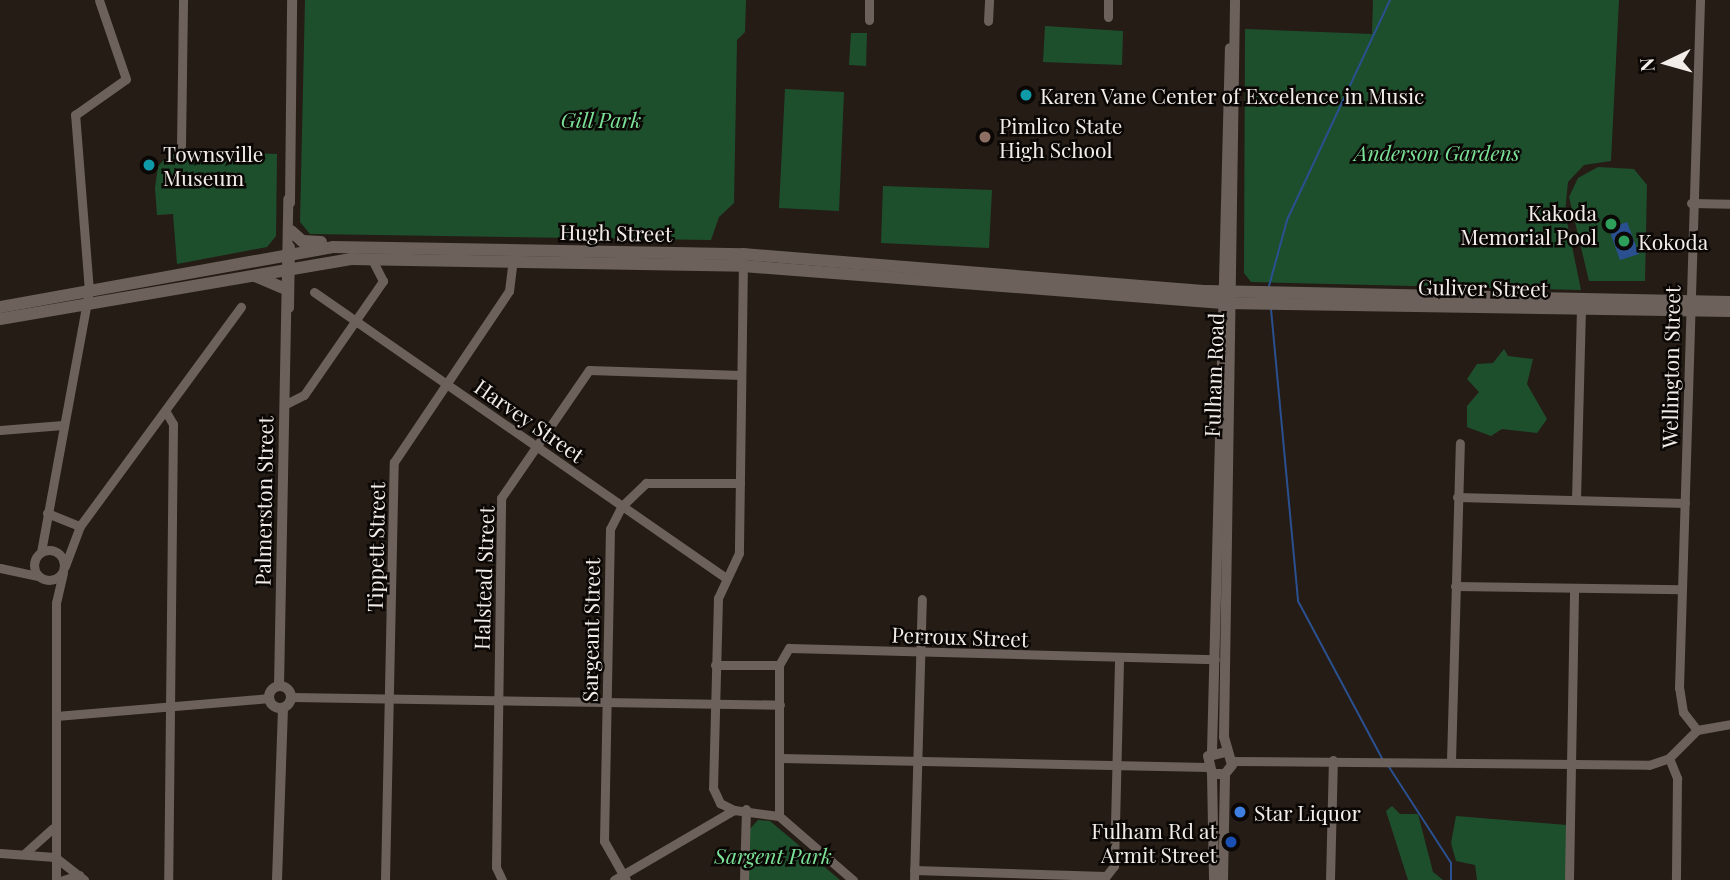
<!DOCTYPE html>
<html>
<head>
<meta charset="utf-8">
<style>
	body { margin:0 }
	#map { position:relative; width:1730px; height:880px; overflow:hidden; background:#251c16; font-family:"Playfair Display",serif }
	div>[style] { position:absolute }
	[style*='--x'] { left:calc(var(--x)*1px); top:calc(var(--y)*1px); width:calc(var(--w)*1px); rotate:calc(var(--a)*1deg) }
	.green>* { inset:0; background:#1e4f2d }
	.water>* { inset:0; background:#2a5090 }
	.stream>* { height:2px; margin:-1px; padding:0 1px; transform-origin:1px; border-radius:1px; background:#2a5090 }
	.minor>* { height:9px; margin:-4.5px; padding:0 4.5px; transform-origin:4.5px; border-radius:4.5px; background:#6c615b }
	.minor>.ring { margin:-4.5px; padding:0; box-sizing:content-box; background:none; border:9px solid #6c615b; border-radius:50% }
	.tertiary>* { height:10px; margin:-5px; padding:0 5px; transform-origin:5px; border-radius:5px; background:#6c615b }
	.tertiary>.ring { margin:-5px; padding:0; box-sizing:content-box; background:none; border:10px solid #6c615b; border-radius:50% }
	.secondary>* { height:12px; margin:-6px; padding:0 6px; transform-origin:6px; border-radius:6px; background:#6c615b }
	.dots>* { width:19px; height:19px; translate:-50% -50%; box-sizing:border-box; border:4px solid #0b0705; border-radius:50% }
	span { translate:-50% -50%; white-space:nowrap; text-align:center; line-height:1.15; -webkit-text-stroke:5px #0b0705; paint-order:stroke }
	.poi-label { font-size:21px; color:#f3ede9 }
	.left { translate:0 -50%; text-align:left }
	.right { translate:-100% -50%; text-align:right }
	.park-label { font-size:21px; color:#7be398; font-style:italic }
	.street-label { font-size:21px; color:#f3ede9 }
	.north { position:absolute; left:1632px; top:28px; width:70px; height:70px; -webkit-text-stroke:5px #0b0705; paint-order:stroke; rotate:265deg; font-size:19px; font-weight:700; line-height:28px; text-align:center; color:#f3ede9 }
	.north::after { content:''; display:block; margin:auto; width:24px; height:32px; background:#f3ede9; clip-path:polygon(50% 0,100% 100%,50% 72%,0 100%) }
</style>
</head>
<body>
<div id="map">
	<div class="green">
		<i style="clip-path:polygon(305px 0,746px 0,745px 32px,737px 40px,734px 203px,719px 217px,711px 240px,310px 234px,300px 222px)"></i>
		<i style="clip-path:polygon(1373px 0,1619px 0,1611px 161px,1584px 165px,1568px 182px,1565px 212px,1581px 290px,1251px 282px,1244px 273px,1245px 29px,1372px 34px)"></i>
		<i style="clip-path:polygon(1045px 26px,1123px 31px,1122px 65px,1043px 62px)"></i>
		<i style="clip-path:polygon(851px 33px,867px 33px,866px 66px,849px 65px)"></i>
		<i style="clip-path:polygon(785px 89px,844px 92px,839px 211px,779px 208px)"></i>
		<i style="clip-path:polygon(173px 151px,277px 154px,276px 236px,267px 247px,177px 264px,173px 214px,157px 215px,155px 188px,158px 166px)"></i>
		<i style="clip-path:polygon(1598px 167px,1634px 169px,1647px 185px,1645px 281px,1589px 281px,1569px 197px,1578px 178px)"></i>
		<i style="clip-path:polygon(883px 186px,992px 190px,989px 248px,881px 243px)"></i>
		<i style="clip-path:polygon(1504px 349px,1508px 356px,1533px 359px,1527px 384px,1547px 419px,1537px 433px,1502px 429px,1491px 436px,1467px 427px,1467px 406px,1479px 392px,1467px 379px,1477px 364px,1493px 363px)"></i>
		<i style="clip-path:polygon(1392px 806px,1400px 814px,1418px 814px,1433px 872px,1443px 880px,1408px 880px,1386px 811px)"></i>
		<i style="clip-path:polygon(1456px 816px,1567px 825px,1566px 880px,1477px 880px,1475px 865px,1456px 861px,1451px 843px)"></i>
		<i style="clip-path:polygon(758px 820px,770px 821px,840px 880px,747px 880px,749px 830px)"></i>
	</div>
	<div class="water">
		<i style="clip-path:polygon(1618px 220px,1610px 228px,1627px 222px,1639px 254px,1620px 260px,1607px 224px)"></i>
	</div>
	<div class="stream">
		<i style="--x:1269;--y:286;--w:68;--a:-74.7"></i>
		<i style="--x:1287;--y:220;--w:243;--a:-64.9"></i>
		<i style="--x:1271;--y:309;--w:293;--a:84.7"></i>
		<i style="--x:1298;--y:601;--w:180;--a:61.9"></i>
		<i style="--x:1389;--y:767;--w:114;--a:57.1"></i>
		<i style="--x:1451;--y:863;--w:17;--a:90"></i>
	</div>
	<div class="minor">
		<i style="--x:1108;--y:17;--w:17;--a:-90"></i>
		<i style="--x:869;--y:20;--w:20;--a:-90"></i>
		<i style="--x:988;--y:21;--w:21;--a:-87"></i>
		<i style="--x:181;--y:146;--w:146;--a:-89.2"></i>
		<i style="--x:1691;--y:203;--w:39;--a:1"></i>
		<i style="--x:743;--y:260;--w:293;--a:90.8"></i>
		<i style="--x:739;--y:553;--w:50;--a:115"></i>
		<i style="--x:718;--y:598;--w:190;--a:91.5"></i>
		<i style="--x:713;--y:788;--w:17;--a:65"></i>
		<i style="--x:720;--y:803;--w:16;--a:27"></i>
		<i style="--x:734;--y:810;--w:45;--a:7.6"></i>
		<i style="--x:779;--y:816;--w:98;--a:40.9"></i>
		<i style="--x:314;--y:292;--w:502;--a:34.77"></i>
		<i style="--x:284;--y:405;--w:22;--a:-27"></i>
		<i style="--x:304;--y:395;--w:139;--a:-55.3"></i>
		<i style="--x:383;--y:281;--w:25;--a:-117"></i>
		<i style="--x:166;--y:412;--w:14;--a:60"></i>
		<i style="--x:173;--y:424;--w:456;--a:90.6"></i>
		<i style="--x:0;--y:430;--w:63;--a:-4.5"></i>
		<i style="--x:1457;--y:497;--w:228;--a:1.5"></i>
		<i style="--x:1576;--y:499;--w:191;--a:-88.5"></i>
		<i style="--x:47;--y:513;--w:35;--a:22"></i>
		<i class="ring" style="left:34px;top:550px;width:21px;height:21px"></i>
		<i style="--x:41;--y:552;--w:265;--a:-79.6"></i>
		<i style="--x:89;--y:291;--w:177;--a:-94.5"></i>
		<i style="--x:75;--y:115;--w:62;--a:-35.2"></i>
		<i style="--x:126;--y:79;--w:83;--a:-108.9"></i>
		<i style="--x:65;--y:566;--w:43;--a:-69.4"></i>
		<i style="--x:80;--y:526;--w:272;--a:-53.7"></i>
		<i style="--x:0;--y:568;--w:40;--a:12"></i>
		<i style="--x:1455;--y:586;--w:227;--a:0.8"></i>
		<i style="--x:715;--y:665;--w:64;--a:0"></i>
		<i style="--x:779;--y:665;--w:20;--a:-60"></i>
		<i style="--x:789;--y:648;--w:426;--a:1.5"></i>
		<i style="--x:779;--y:665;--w:151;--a:90"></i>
		<i style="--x:292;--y:697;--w:488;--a:0.9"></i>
		<i style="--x:56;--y:716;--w:214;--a:-4.8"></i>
		<i style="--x:1697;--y:730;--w:23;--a:-128"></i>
		<i style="--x:1683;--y:712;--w:24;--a:-99"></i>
		<i style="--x:1679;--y:688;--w:688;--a:-88.25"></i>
		<i style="--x:781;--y:758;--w:426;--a:1.2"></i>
		<i style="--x:1669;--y:758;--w:22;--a:68"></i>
		<i style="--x:1677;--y:778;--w:102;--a:90.6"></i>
		<i style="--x:1232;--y:761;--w:417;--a:0.5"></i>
		<i style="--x:1649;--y:765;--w:21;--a:-19"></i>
		<i style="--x:1669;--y:758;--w:40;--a:-45"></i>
		<i style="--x:1697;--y:730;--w:34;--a:-10"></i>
		<i style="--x:1451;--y:761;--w:318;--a:-88.4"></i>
		<i style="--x:0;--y:853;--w:55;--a:4.2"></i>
		<i style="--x:55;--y:857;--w:37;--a:38"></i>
		<i style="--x:24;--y:854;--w:38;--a:-42"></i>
		<i style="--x:914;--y:870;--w:192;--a:1.8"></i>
		<i style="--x:56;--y:880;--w:277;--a:-90"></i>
		<i style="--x:56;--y:603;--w:31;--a:-77"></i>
		<i style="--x:63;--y:880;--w:17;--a:-17"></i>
		<i style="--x:385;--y:880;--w:418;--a:-88.8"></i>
		<i style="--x:394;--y:462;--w:206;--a:-56.1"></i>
		<i style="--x:509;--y:291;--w:35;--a:-83"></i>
		<i style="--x:502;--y:880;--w:14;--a:-115"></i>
		<i style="--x:496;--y:867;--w:369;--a:-89.2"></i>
		<i style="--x:501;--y:498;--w:155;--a:-55.5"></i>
		<i style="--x:589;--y:370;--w:152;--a:1.9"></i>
		<i style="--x:614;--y:880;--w:139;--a:-30.3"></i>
		<i style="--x:626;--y:880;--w:45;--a:-119.4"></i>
		<i style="--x:604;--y:841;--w:312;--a:-88.9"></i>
		<i style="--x:610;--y:529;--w:25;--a:-63"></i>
		<i style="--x:621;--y:507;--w:35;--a:-44"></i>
		<i style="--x:646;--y:483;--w:94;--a:0"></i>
		<i style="--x:744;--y:880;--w:71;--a:-88.4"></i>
		<i style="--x:914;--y:880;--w:281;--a:-88.4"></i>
		<i style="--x:1103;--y:880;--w:18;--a:-52"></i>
		<i style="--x:1114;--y:866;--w:208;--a:-88.6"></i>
		<i style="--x:1330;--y:880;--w:120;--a:-88.6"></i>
		<i style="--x:1569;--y:880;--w:292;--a:-89"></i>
	</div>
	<div class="tertiary">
		<i style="--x:290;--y:203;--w:203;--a:-89.4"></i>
		<i style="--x:289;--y:308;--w:61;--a:-89.1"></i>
		<i class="ring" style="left:269px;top:686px;width:12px;height:12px"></i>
		<i style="--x:279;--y:686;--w:487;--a:-88.9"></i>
		<i style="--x:1212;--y:752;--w:704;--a:-88.54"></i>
		<i style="--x:1226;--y:752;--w:18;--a:167"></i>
		<i style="--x:1208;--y:756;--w:18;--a:77"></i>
		<i style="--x:1212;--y:774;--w:13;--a:0"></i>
		<i style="--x:1225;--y:774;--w:11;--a:-52"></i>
		<i style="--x:1232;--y:765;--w:29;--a:-106"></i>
		<i style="--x:1224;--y:737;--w:737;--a:-89.14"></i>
		<i style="--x:1212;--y:774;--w:106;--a:88.9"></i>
		<i style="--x:277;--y:880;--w:172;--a:-88"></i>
		<i style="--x:1223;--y:880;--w:106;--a:-88.9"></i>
	</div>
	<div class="secondary">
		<i style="--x:291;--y:231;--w:15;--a:42"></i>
		<i style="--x:302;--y:241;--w:19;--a:3"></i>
		<i style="--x:255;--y:276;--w:30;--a:23"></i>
		<i style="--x:0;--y:307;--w:338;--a:-10.2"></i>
		<i style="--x:333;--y:247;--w:410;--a:1"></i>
		<i style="--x:743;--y:254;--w:465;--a:4.6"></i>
		<i style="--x:1207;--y:291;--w:523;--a:1.2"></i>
		<i style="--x:0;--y:319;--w:356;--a:-9.7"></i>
		<i style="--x:351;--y:259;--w:392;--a:1"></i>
		<i style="--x:743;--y:266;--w:481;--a:4.4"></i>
		<i style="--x:1223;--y:303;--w:507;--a:0.9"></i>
	</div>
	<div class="dots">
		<i style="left:1026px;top:95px;background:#0f9aa8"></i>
		<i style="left:985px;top:137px;background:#8d6e63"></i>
		<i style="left:149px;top:165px;background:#0f9aa8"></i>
		<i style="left:1611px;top:224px;background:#2e9e5b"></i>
		<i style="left:1624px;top:241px;background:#2e9e5b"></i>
		<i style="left:1240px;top:812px;background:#3f7fe0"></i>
		<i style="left:1231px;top:842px;background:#1a4fb4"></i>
	</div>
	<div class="poi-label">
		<span class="left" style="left:1040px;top:95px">Karen Vane Center of Excelence in Music</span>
		<span class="left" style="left:999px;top:137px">Pimlico State<br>High School</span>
		<span class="left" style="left:163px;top:165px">Townsville<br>Museum</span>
		<span class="right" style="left:1597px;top:224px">Kakoda<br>Memorial Pool</span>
		<span class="left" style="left:1638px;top:241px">Kokoda</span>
		<span class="left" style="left:1254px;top:812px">Star Liquor</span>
		<span class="right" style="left:1217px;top:842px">Fulham Rd at<br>Armit Street</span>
	</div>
	<div class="park-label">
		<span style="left:601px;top:119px">Gill Park</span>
		<span style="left:1437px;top:152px">Anderson Gardens</span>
		<span style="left:773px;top:855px">Sargent Park</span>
	</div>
	<div class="street-label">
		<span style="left:616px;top:232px;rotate:1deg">Hugh Street</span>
		<span style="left:1483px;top:287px;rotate:1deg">Guliver Street</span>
		<span style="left:1670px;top:367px;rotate:-89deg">Wellington Street</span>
		<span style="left:1213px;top:375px;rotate:-88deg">Fulham Road</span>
		<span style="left:530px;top:420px;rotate:35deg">Harvey Street</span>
		<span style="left:263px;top:501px;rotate:-89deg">Palmerston Street</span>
		<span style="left:375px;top:547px;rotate:-89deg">Tippett Street</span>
		<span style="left:483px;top:578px;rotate:-88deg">Halstead Street</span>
		<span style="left:590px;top:630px;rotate:-89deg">Sargeant Street</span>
		<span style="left:960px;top:636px;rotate:2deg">Perroux Street</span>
	</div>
	<div class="north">N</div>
</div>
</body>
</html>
